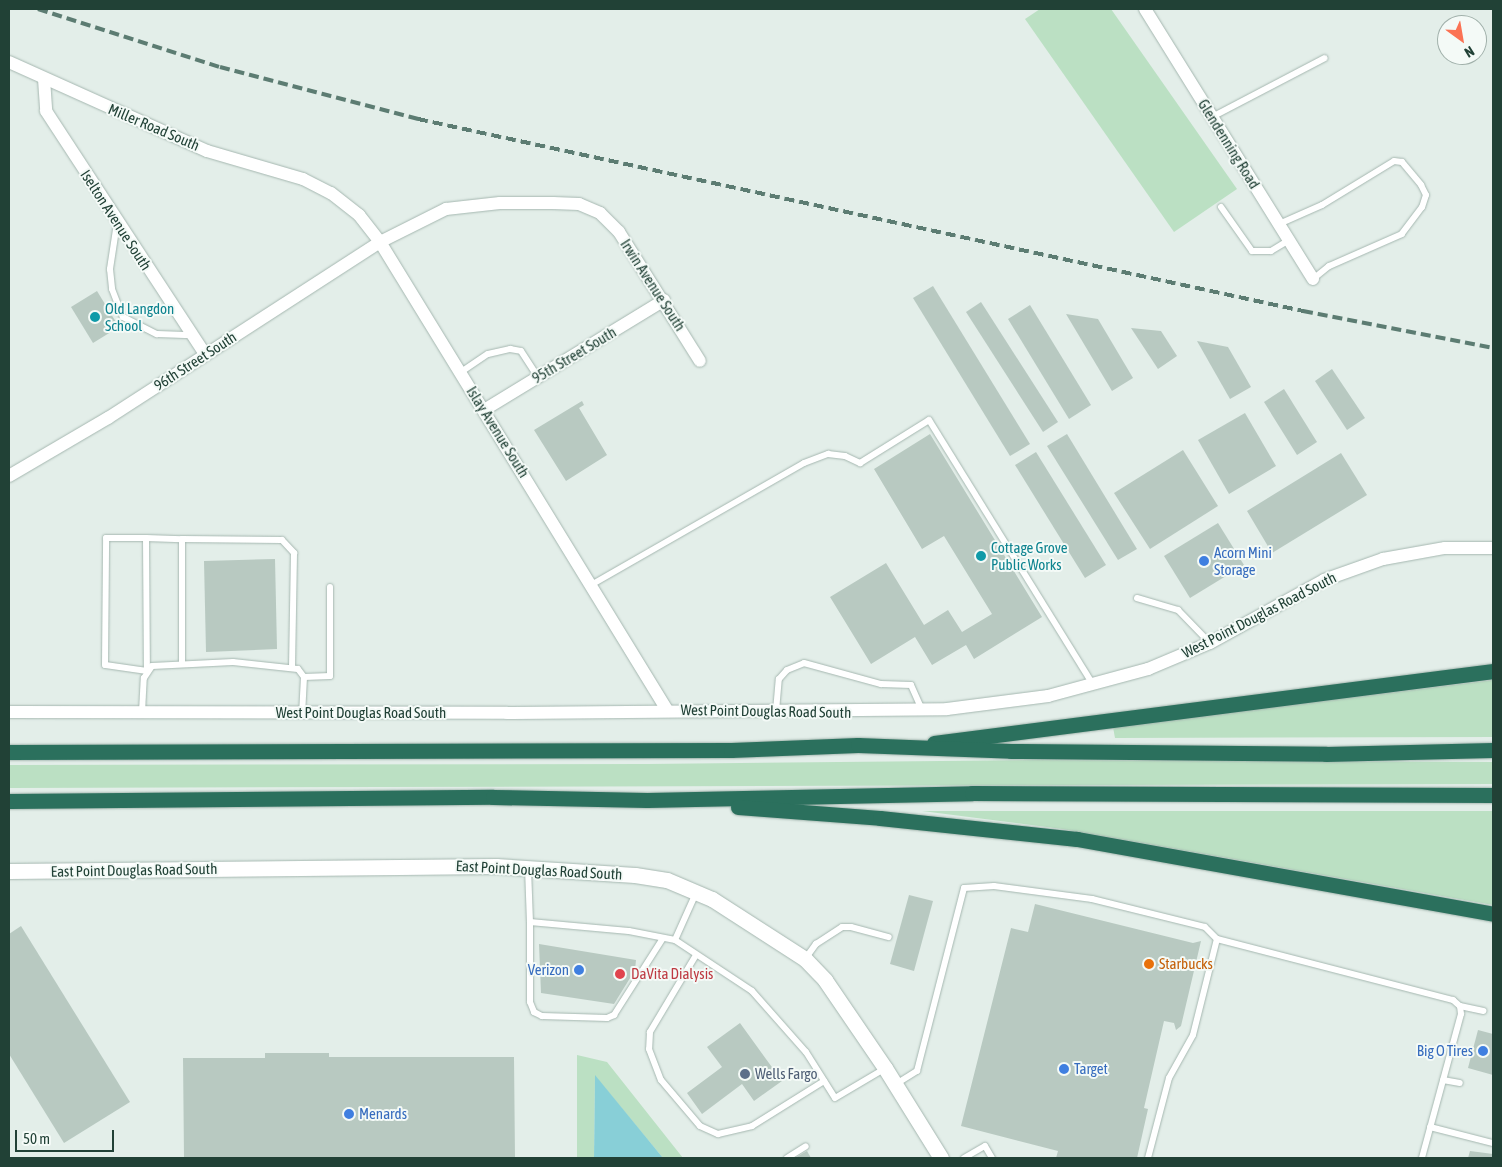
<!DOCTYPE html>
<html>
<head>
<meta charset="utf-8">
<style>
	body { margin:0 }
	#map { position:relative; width:1502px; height:1167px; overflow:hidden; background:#e3eee9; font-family:"Asap Condensed",sans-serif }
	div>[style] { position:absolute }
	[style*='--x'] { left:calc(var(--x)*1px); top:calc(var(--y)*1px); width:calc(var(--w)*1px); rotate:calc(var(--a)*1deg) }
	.green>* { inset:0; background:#bbe0c3 }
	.water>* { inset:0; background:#88cfd7 }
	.building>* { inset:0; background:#b8c9c1 }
	.roads { filter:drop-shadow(0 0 1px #a5b7b0) drop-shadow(0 0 1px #a5b7b0) }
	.lane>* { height:6px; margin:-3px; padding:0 3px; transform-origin:3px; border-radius:3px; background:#fff }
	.street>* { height:12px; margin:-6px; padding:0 6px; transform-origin:6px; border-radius:6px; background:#fff }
	.secondary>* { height:15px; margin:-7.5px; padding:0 7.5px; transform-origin:7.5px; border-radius:7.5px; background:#fff }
	.highway>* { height:15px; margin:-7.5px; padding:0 7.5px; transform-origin:7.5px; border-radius:7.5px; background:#2b705d }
	.rail>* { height:4px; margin-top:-2px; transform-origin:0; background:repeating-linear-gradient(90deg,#5c7c72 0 10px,transparent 0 15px) }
	.dots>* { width:14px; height:14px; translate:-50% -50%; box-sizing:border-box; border:2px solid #f4faf7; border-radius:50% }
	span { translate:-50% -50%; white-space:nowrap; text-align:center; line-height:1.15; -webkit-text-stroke:4px #f4faf7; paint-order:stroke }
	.street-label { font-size:15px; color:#214136 }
	.culture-label { font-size:15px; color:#0d838f }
	.left { translate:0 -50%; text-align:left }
	.shop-label { font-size:15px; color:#366cbe }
	.right { translate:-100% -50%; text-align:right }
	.food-label { font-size:15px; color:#c56008 }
	.health-label { font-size:15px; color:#be3a42 }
	.service-label { font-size:15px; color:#4e5e75 }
	.frame { position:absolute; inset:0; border:10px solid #214136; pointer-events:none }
	.north { position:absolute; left:1437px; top:15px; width:50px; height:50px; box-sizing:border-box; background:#f4faf7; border:1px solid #a0b0aa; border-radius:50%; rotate:148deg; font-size:14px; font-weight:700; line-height:20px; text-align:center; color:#214136 }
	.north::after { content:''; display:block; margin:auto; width:18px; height:22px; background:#fb7254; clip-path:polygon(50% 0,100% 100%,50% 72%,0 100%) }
	.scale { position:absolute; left:15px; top:1130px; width:99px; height:22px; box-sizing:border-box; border:2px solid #214136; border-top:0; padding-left:6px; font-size:15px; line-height:18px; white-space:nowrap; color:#214136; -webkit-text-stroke:4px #f4faf7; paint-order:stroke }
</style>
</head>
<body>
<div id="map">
	<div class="green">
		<i style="clip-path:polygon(1040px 9px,1111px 9px,1237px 189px,1174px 232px,1025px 19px)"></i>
		<i style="clip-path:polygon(1493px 680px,1493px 737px,1115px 738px,1113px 727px)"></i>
		<i style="clip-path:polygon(1035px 760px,1493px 762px,1493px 784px,9px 788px,9px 765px,647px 764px)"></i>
		<i style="clip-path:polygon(922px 811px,1493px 811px,1493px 905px,1062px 829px)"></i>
		<i style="clip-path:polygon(577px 1055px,607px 1062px,683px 1158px,663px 1158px,595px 1076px,594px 1158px,577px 1158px)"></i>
	</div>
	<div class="water">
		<i style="clip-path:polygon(595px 1075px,663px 1158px,594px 1158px)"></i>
	</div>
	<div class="building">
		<i style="clip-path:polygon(933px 286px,1030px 444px,1010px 456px,913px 298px)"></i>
		<i style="clip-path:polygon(97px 291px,119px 327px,93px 343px,71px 307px)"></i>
		<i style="clip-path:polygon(981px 302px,1058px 422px,1043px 432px,966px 312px)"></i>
		<i style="clip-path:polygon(1030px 305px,1091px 405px,1069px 419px,1008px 319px)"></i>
		<i style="clip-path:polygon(1066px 314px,1098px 319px,1133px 378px,1112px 391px)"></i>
		<i style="clip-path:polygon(1131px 328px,1161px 331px,1177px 356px,1158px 369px)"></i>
		<i style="clip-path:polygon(1197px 341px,1228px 347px,1251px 387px,1230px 399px)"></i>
		<i style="clip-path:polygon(1332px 369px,1365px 418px,1347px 430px,1315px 381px)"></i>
		<i style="clip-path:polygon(1284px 389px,1317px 442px,1297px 455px,1264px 402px)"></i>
		<i style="clip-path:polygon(582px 401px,584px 405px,579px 408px,607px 455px,566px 481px,534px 430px)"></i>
		<i style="clip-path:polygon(1245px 413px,1276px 466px,1229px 494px,1198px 440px)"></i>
		<i style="clip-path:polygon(930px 434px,1042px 617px,974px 659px,966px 645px,932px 665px,915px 637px,871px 664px,830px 597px,886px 563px,924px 625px,948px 610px,962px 632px,992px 614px,944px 536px,922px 549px,874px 469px)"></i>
		<i style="clip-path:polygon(1067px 434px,1137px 549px,1118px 560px,1047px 446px)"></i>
		<i style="clip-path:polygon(1183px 450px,1218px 506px,1150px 549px,1114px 493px)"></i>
		<i style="clip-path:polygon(1036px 452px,1106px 565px,1085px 578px,1015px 465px)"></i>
		<i style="clip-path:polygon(1341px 453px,1367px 495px,1272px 553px,1247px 511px)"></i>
		<i style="clip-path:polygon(1218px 523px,1244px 565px,1190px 598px,1164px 556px)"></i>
		<i style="clip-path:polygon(275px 559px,277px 649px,206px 652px,204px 561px)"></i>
		<i style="clip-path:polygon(909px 895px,933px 901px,914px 971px,890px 964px)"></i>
		<i style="clip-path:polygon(1035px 904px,1193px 943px,1201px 941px,1181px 1026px,1176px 1030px,1174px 1023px,1164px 1021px,1144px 1108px,1148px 1109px,1137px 1158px,1056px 1158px,1058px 1151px,961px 1126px,1011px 928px,1028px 932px)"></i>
		<i style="clip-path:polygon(21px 926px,130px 1102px,64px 1143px,9px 1054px,9px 934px)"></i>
		<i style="clip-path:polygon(539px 944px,636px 960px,635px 970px,614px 1004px,541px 993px)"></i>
		<i style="clip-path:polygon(740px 1023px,782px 1081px,754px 1101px,742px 1084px,702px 1114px,687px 1093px,722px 1067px,707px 1047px)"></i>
		<i style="clip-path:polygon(1478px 1030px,1493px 1034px,1493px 1075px,1468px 1068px)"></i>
		<i style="clip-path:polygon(265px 1053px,329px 1053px,329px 1057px,514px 1057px,515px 1158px,184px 1158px,183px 1058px,265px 1058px)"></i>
		<i style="clip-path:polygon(807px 1151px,811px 1158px,795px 1158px)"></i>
		<i style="clip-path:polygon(1470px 1151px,1493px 1154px,1493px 1158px,1468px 1158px)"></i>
	</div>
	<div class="roads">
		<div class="lane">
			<i style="--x:1212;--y:117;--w:127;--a:-27.6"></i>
			<i style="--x:1221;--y:207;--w:54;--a:54.8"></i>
			<i style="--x:1252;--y:251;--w:19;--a:0"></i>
			<i style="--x:1271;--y:251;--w:21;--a:-31"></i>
			<i style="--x:117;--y:223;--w:47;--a:98.7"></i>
			<i style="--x:110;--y:269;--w:20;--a:84"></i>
			<i style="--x:112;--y:289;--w:30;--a:69"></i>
			<i style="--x:123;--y:317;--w:38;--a:27"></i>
			<i style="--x:157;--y:334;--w:35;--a:2"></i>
			<i style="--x:1279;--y:224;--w:47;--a:-23.8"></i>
			<i style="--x:1322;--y:205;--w:84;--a:-31.4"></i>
			<i style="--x:1394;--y:161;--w:8;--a:7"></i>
			<i style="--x:1402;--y:162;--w:30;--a:50"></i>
			<i style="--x:1421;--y:185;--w:11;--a:63"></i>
			<i style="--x:1426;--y:195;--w:13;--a:108"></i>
			<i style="--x:1422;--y:207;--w:34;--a:127"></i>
			<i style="--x:1402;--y:234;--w:80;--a:156.3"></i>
			<i style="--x:1329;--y:266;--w:21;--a:141"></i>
			<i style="--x:461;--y:372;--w:32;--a:-34"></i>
			<i style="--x:488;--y:354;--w:23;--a:-13"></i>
			<i style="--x:510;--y:349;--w:11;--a:10"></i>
			<i style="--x:521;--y:351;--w:31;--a:57"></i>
			<i style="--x:146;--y:538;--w:133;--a:89.6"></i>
			<i style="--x:147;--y:671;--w:42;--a:-171.9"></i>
			<i style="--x:105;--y:665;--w:127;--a:-89.5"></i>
			<i style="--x:106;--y:538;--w:40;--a:0"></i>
			<i style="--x:146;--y:538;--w:36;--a:2"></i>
			<i style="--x:182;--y:539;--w:100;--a:0.6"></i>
			<i style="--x:282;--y:540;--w:18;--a:47"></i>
			<i style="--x:294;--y:553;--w:114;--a:91"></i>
			<i style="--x:182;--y:539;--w:124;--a:90"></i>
			<i style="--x:591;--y:585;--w:245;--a:-29.8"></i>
			<i style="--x:804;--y:463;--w:26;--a:-21"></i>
			<i style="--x:828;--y:454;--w:17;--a:7"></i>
			<i style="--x:845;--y:456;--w:17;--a:25"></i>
			<i style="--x:860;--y:463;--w:81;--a:-31.9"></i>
			<i style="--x:929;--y:420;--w:311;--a:58.2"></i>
			<i style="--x:1137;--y:598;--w:43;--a:16.3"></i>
			<i style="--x:1178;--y:610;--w:46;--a:45.9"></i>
			<i style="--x:304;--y:677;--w:26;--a:-2"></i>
			<i style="--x:330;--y:676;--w:89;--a:-90"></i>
			<i style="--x:776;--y:711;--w:32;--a:-85"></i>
			<i style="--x:779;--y:679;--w:12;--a:-48"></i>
			<i style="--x:787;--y:670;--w:18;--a:-22"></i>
			<i style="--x:804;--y:663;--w:80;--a:15.3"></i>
			<i style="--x:881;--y:684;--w:30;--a:2"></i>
			<i style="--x:911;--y:685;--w:27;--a:66"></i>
			<i style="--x:142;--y:712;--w:34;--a:-87"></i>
			<i style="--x:144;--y:678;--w:14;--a:-56"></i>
			<i style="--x:152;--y:666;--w:81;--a:-2.8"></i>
			<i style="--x:233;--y:662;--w:65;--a:6.1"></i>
			<i style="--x:298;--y:669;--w:10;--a:53"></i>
			<i style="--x:304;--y:677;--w:35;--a:93"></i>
			<i style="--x:528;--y:868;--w:54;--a:87.9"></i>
			<i style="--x:530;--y:922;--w:99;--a:5.2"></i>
			<i style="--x:629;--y:931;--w:47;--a:11.1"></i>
			<i style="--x:696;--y:893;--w:51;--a:114.1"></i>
			<i style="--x:675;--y:940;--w:92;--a:33.5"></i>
			<i style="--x:752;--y:991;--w:81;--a:48.5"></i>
			<i style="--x:806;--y:1052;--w:54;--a:57.8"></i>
			<i style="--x:835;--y:1098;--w:57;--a:-30.6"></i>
			<i style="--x:530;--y:922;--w:80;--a:90"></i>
			<i style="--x:530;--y:1002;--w:11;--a:68"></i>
			<i style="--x:534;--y:1012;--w:9;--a:27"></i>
			<i style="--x:542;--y:1016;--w:65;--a:1.8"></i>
			<i style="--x:607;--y:1018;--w:8;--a:-23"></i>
			<i style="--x:614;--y:1015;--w:91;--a:-57.5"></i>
			<i style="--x:696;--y:955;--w:90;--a:120.9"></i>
			<i style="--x:650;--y:1032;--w:17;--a:93"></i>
			<i style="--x:649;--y:1049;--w:33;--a:69"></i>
			<i style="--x:661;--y:1080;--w:60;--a:49.7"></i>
			<i style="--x:700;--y:1126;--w:20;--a:24"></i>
			<i style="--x:718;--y:1134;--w:35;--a:-13"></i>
			<i style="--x:752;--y:1126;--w:85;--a:-32"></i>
			<i style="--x:805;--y:959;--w:19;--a:-54"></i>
			<i style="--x:816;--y:944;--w:31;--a:-33"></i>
			<i style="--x:842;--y:927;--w:9;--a:0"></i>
			<i style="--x:851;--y:927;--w:39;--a:15"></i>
			<i style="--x:1460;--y:1006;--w:24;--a:12"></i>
			<i style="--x:1443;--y:1080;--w:17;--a:10"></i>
			<i style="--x:896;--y:1084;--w:25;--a:-32"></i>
			<i style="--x:917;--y:1071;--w:189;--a:-75.6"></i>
			<i style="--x:964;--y:888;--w:30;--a:-4"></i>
			<i style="--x:994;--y:886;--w:99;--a:7.6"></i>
			<i style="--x:1092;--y:899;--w:116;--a:13.9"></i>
			<i style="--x:1205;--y:927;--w:17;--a:45"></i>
			<i style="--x:1430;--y:1127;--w:65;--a:14.3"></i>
			<i style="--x:787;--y:1158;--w:22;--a:-32"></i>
			<i style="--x:964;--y:1158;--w:24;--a:-30"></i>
			<i style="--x:985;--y:1146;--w:14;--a:60"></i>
			<i style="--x:1148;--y:1158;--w:83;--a:-75.3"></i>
			<i style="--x:1169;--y:1078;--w:49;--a:-60.8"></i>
			<i style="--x:1193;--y:1035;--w:99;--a:-76"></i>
			<i style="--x:1217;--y:939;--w:244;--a:14.5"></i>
			<i style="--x:1453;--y:1000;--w:9;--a:41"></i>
			<i style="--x:1460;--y:1006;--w:8;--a:83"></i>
			<i style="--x:1461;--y:1014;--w:149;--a:105.2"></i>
		</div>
		<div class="street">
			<i style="--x:1145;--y:9;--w:318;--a:58.1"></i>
			<i style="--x:9;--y:62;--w:217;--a:24.2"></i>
			<i style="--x:207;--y:151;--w:100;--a:16.3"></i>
			<i style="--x:303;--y:179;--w:31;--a:27"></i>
			<i style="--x:331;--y:193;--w:36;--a:38"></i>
			<i style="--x:359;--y:215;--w:34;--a:52"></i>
			<i style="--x:380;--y:242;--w:549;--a:58.48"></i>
			<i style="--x:44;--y:79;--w:32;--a:86"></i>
			<i style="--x:46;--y:111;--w:290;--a:56.8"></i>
			<i style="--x:484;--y:410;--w:211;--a:-31.4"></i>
			<i style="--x:9;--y:476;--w:115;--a:-30.4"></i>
			<i style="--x:108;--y:418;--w:324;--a:-32.9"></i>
			<i style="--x:380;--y:242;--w:74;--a:-26.6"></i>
			<i style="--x:446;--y:209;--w:54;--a:-6.3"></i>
			<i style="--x:500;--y:203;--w:53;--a:0"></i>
			<i style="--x:553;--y:203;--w:26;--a:2"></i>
			<i style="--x:579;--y:204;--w:23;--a:23"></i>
			<i style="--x:600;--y:213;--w:27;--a:45"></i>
			<i style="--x:619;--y:232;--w:152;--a:57.9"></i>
			<i style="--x:9;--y:712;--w:498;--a:0.1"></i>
			<i style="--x:507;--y:713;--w:440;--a:-0.5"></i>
			<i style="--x:947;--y:709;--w:102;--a:-7.3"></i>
			<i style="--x:1048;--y:696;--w:104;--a:-15.1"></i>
			<i style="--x:1148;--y:669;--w:67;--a:-22.8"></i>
			<i style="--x:1210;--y:643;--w:130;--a:-28.9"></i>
			<i style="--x:1324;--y:580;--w:63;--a:-19.6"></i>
			<i style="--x:1383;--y:559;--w:63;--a:-10.1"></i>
			<i style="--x:1445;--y:548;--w:48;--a:0"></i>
		</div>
		<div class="secondary">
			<i style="--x:9;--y:871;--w:487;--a:-0.6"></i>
			<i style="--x:496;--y:866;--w:139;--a:3.7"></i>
			<i style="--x:635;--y:875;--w:32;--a:9"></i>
			<i style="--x:667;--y:880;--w:49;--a:22.9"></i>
			<i style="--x:712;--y:899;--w:111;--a:32.8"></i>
			<i style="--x:805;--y:959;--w:29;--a:46"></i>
			<i style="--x:825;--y:980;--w:107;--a:55.7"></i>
			<i style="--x:885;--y:1068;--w:106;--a:58.1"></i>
		</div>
		<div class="highway">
			<i style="--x:934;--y:743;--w:564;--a:-7.34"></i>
			<i style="--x:9;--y:752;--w:722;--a:-0.16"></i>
			<i style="--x:731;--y:750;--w:127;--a:-2.3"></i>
			<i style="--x:858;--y:745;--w:153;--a:2.2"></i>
			<i style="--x:1011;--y:751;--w:315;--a:0.5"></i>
			<i style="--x:1326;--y:754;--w:167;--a:-1.4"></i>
			<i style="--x:9;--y:801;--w:484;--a:-0.5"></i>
			<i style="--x:493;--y:797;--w:154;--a:1.1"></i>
			<i style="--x:647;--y:800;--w:325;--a:-1.2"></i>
			<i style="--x:972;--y:793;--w:521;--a:0.22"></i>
			<i style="--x:738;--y:807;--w:142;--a:4.4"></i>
			<i style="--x:880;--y:818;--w:198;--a:6.1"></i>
			<i style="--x:1077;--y:839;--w:423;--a:10.2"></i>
		</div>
	</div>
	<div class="rail">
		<i style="--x:38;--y:9;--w:191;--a:17.7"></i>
		<i style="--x:220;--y:67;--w:205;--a:14.7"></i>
		<i style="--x:418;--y:119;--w:906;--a:12.24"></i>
		<i style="--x:1303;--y:311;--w:194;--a:11"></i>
	</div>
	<div class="dots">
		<i style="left:95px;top:317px;background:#0f9aa8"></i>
		<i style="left:981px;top:556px;background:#0f9aa8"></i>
		<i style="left:1204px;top:561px;background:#3f7fe0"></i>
		<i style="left:1149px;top:964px;background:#e8710a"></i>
		<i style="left:579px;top:970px;background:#3f7fe0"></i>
		<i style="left:620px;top:974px;background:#e0444e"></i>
		<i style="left:1483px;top:1051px;background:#3f7fe0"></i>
		<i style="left:1064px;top:1069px;background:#3f7fe0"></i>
		<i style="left:745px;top:1074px;background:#5c6f8a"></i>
		<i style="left:349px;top:1114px;background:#3f7fe0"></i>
	</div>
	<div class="street-label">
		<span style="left:154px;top:127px;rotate:23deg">Miller Road South</span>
		<span style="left:1229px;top:144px;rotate:58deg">Glendenning Road</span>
		<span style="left:116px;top:220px;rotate:57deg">Iselton Avenue South</span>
		<span style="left:653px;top:285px;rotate:57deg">Irwin Avenue South</span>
		<span style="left:574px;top:355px;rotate:-31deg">95th Street South</span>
		<span style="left:195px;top:361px;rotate:-33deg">96th Street South</span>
		<span style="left:498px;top:432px;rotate:58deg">Islay Avenue South</span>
		<span style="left:1259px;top:615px;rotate:-27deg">West Point Douglas Road South</span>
		<span style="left:766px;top:711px;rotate:1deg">West Point Douglas Road South</span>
		<span style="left:361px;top:713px">West Point Douglas Road South</span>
		<span style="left:134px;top:870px;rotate:-1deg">East Point Douglas Road South</span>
		<span style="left:539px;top:870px;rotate:3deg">East Point Douglas Road South</span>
	</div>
	<div class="culture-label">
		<span class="left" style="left:105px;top:317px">Old Langdon<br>School</span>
		<span class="left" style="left:991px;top:556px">Cottage Grove<br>Public Works</span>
	</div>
	<div class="shop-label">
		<span class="left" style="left:1214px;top:561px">Acorn Mini<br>Storage</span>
		<span class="right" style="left:569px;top:970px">Verizon</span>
		<span class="right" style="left:1473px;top:1051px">Big O Tires</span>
		<span class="left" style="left:1074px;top:1069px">Target</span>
		<span class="left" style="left:359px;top:1114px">Menards</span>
	</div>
	<div class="food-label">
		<span class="left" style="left:1159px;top:964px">Starbucks</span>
	</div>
	<div class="health-label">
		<span class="left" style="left:631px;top:974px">DaVita Dialysis</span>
	</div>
	<div class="service-label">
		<span class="left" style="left:755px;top:1074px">Wells Fargo</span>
	</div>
	<div class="frame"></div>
	<div class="north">N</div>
	<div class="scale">50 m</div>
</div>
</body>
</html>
